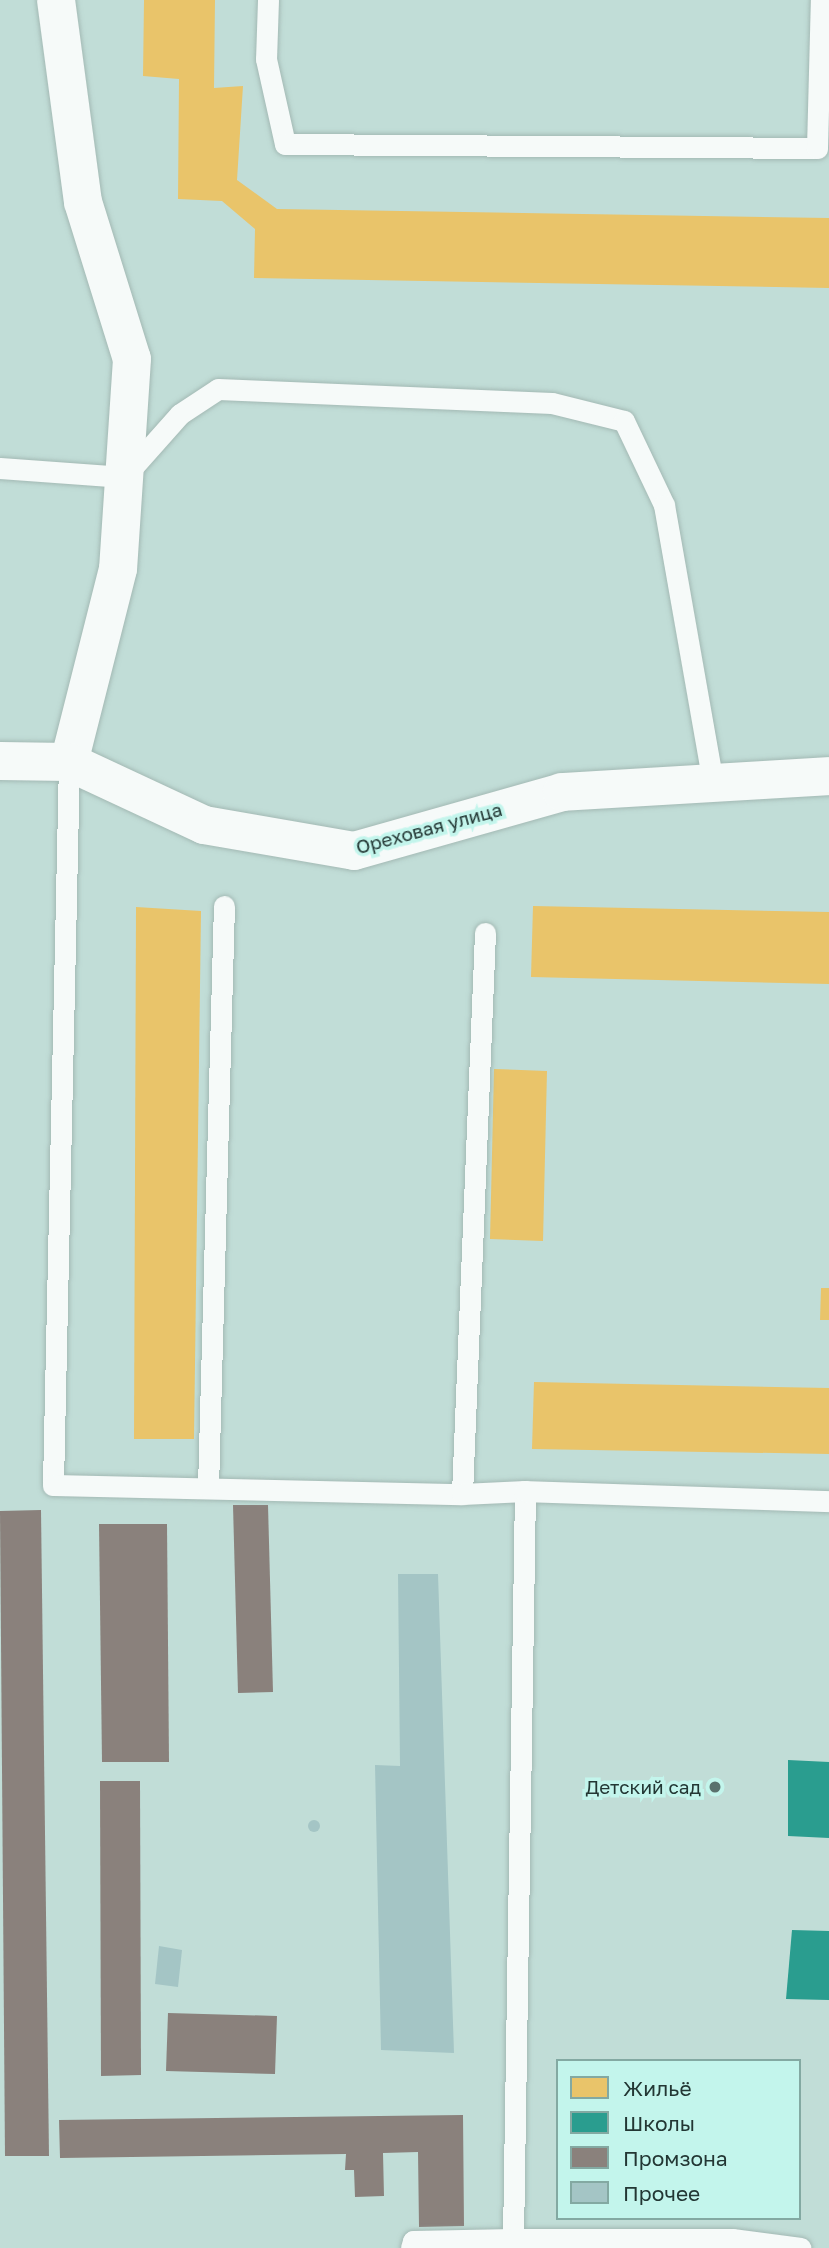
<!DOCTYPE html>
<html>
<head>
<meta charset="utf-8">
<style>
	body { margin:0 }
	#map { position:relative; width:829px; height:2248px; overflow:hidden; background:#c1ddd7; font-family:"Golos Text",sans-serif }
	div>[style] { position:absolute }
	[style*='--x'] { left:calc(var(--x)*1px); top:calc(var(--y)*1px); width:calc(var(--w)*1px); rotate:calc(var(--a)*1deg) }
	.homes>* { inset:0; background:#e9c46a }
	.schools>* { inset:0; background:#2a9d8f }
	.industry>* { inset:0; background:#8a817c }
	.building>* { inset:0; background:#a4c5c5 }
	.round { border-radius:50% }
	.roads { filter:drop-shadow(0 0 2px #a3b9b4) drop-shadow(0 0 2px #a3b9b4) }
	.lane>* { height:21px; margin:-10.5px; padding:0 10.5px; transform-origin:10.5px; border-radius:10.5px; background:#f6faf9 }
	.street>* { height:38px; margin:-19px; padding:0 19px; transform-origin:19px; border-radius:19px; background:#f6faf9 }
	.dots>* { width:19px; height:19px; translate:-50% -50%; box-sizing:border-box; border:4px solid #c3f5ec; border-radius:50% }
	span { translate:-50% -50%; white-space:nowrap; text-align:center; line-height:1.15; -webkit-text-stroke:7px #c3f5ec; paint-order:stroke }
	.street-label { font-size:19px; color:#233734 }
	.poi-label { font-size:19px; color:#233734 }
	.right { translate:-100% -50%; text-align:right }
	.legend { position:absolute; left:556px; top:2059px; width:245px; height:161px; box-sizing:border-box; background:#c3f5ec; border:2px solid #83a9a2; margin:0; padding:9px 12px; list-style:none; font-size:21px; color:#233734 }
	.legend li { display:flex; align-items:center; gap:14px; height:35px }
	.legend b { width:35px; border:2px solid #83a9a2 }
</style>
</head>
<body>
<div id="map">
	<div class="homes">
		<i style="clip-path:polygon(144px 0,215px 0,214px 88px,243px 86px,237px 180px,277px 209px,829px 218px,829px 288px,254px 278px,255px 229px,222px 201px,178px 199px,179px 79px,143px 76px)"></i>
		<i style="clip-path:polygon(533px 906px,829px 912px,829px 984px,531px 977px)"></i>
		<i style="clip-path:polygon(136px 907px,201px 911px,194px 1439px,134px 1439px)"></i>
		<i style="clip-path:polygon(494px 1069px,547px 1071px,543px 1241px,490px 1239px)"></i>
		<i style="clip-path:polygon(821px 1288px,829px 1288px,829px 1320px,820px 1320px)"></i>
		<i style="clip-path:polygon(534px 1382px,829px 1388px,829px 1454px,532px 1449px)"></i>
	</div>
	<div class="schools">
		<i style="clip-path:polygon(788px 1760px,829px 1762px,829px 1838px,788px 1836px)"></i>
		<i style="clip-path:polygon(792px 1930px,829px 1931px,829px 2000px,786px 1999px)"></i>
	</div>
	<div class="industry">
		<i style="clip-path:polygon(233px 1505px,268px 1505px,273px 1692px,238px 1693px)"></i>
		<i style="clip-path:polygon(41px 1510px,49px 2156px,5px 2156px,0 1511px)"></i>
		<i style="clip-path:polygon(99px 1524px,167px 1524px,169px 1762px,102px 1762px)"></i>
		<i style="clip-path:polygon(100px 1781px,140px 1781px,141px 2075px,101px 2076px)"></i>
		<i style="clip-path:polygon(168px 2013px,277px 2016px,275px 2074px,166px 2071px)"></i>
		<i style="clip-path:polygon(463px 2115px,464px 2226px,419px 2227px,418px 2152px,383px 2153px,384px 2196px,355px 2197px,354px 2170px,345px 2170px,346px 2154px,60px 2158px,59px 2120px)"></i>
	</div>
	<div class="building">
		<i style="clip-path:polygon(398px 1574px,438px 1574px,454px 2053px,381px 2050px,375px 1765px,400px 1766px)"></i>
		<i class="round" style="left:308px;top:1820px;width:12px;height:12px"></i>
		<i style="clip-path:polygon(159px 1946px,182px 1950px,178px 1987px,155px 1984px)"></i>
	</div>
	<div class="roads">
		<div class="lane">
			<i style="--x:268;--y:0;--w:59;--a:91.9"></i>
			<i style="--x:266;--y:59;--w:87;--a:77.4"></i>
			<i style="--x:285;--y:144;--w:532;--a:0.43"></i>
			<i style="--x:817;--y:148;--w:148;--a:-88.5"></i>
			<i style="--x:0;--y:468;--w:124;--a:4.2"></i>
			<i style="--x:124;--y:477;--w:84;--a:-48.4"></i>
			<i style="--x:180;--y:414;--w:45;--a:-33.3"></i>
			<i style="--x:218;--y:389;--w:334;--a:2.4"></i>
			<i style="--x:552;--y:403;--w:74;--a:14"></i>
			<i style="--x:624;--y:421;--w:93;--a:64.5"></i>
			<i style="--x:664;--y:505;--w:282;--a:80"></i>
			<i style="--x:69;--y:762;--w:723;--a:91.27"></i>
			<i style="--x:53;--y:1485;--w:409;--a:1.3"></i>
			<i style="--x:485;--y:933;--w:561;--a:92.35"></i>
			<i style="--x:462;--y:1494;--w:63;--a:-2.7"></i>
			<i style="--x:525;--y:1491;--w:748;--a:90.92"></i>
			<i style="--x:513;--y:2239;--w:219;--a:0"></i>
			<i style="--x:732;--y:2239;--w:69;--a:7.5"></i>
			<i style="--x:208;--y:1488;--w:582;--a:-88.43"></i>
			<i style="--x:525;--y:1491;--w:304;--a:1.9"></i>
			<i style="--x:411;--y:2248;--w:7;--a:-74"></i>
			<i style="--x:413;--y:2241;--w:100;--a:-1.1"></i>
		</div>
		<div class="street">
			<i style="--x:56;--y:0;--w:204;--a:82.4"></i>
			<i style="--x:83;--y:202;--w:164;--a:72.7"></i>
			<i style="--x:132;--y:359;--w:210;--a:93.8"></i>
			<i style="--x:118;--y:569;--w:199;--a:104.2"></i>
			<i style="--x:0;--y:761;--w:69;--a:0.8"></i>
			<i style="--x:69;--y:762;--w:149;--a:25"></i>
			<i style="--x:204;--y:825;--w:152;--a:9.8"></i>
			<i style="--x:354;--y:851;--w:216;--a:-15.8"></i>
			<i style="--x:562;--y:792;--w:267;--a:-3.4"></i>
		</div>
	</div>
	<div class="dots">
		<i style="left:715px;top:1787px;background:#5a716d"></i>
	</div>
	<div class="street-label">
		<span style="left:429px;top:828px;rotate:-15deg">Ореховая улица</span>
	</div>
	<div class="poi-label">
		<span class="right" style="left:701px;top:1787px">Детский сад</span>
	</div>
	<ul class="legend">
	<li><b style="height:19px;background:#e9c46a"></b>Жильё</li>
	<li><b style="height:19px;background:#2a9d8f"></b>Школы</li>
	<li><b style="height:19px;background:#8a817c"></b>Промзона</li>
	<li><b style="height:19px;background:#a4c5c5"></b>Прочее</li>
	</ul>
</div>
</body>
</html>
